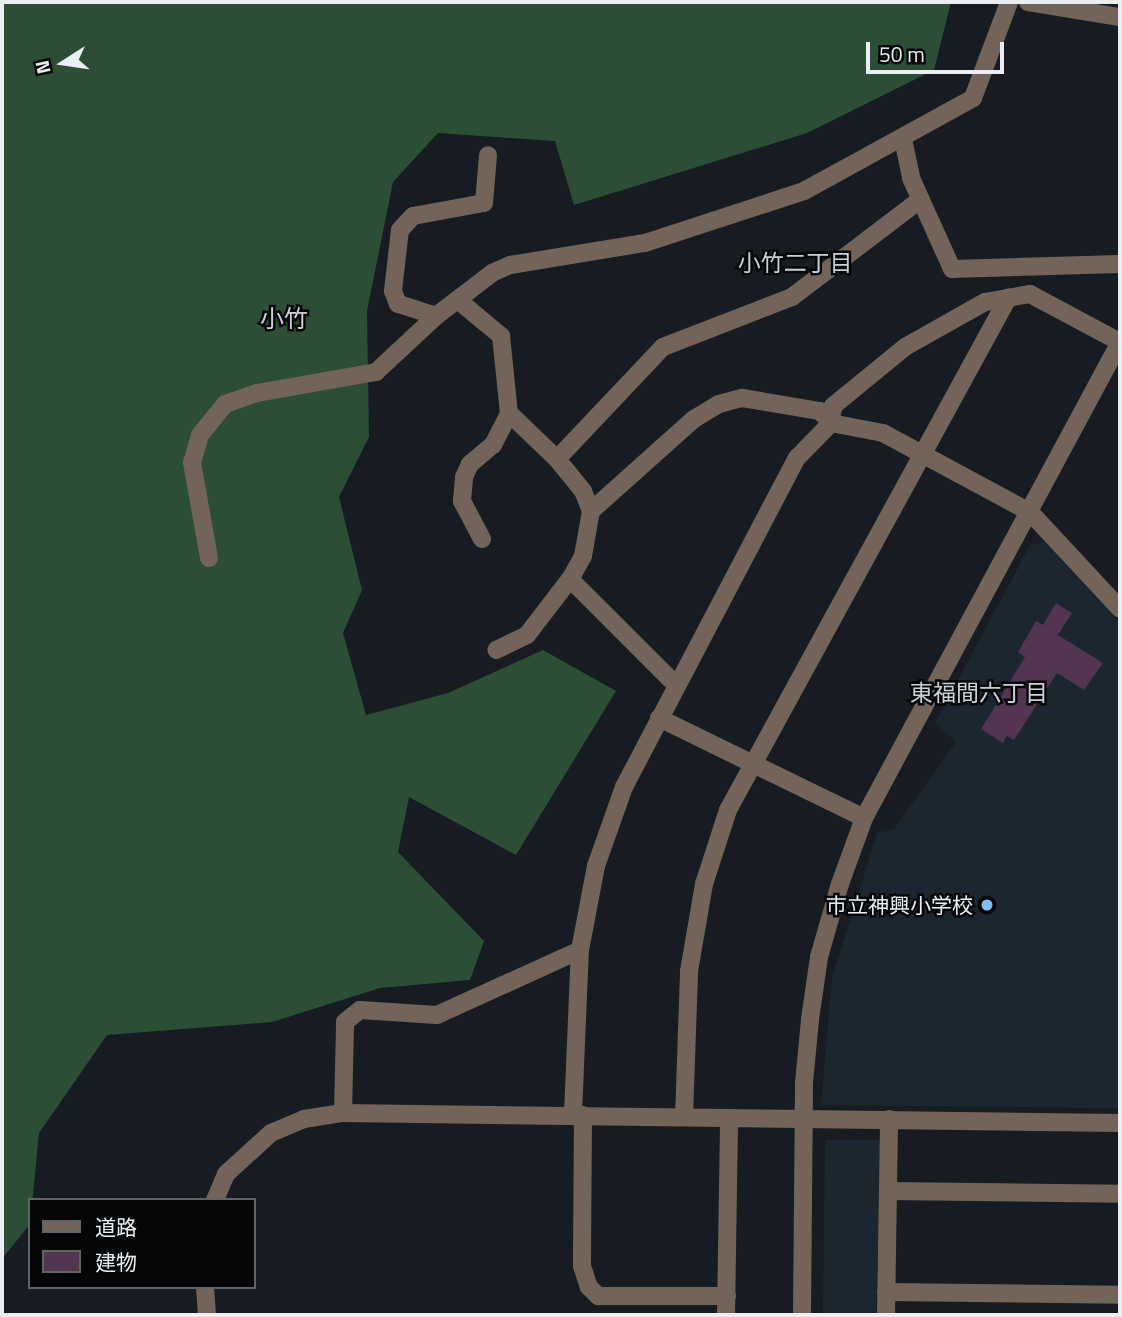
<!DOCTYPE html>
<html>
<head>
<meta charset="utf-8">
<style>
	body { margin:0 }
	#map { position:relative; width:1122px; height:1317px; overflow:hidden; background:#161c21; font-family:"Titillium Web","Noto Sans JP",sans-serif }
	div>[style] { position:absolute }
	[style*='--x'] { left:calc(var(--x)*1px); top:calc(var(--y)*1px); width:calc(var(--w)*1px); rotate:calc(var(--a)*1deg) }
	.built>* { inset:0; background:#1b2630 }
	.forest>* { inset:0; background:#2b4e35 }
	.building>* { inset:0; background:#513551 }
	.minor>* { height:18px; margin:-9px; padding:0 9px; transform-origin:9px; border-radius:9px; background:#726458 }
	.dots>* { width:19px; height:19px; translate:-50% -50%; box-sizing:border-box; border:4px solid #050608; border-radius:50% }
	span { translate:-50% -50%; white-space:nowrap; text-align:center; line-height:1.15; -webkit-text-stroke:5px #050608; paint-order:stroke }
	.poi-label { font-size:21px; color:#ebeff3 }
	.right { translate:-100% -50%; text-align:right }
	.neighbourhood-label { font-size:23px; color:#c8d0d8 }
	.quarter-label { font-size:24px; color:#c8d0d8 }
	.frame { position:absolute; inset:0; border:4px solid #ebeff3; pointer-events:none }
	.legend { position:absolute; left:28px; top:1198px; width:228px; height:91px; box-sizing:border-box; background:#050608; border:2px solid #616366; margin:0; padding:9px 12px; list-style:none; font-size:21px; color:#ebeff3 }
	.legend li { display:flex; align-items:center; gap:14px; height:35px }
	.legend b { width:35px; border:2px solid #616366 }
	.north { position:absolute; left:28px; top:28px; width:70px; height:70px; -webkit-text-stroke:5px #050608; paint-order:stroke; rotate:258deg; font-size:19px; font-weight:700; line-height:28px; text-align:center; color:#ebeff3 }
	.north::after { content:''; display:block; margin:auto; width:24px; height:32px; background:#ebeff3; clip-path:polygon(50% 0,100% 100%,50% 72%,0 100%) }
	.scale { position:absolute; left:866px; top:42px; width:138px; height:32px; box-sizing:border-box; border:4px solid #ebeff3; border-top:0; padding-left:9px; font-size:21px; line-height:24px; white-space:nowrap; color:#ebeff3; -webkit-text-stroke:5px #050608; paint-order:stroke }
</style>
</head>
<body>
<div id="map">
	<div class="built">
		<i style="clip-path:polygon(1045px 542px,1120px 623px,1120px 1108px,821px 1105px,832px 978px,877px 833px,894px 829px,956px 742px,935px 723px,1030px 545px)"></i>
		<i style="clip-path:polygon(825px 1140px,881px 1140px,876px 1315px,823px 1315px)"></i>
	</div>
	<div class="forest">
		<i style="clip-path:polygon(2px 2px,951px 2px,934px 70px,807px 133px,574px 205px,555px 141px,438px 133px,393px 182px,367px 311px,369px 437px,339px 497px,362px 590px,343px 633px,366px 715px,448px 693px,543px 650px,616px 691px,516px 855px,409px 797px,398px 852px,484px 941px,470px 980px,380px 988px,272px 1022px,107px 1035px,39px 1133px,30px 1224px,2px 1259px)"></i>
	</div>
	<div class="building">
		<i style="clip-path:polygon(1056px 603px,1072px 613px,1058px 635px,1103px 663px,1084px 690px,1057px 673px,1014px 740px,1007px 736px,1003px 743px,981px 729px,1025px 657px,1018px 652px,1036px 621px,1043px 625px)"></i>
	</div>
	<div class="minor">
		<i style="--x:1028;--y:2;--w:93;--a:9.3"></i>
		<i style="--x:903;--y:139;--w:40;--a:78"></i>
		<i style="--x:911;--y:178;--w:100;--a:65.7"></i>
		<i style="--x:952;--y:269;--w:168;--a:-1.7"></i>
		<i style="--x:459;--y:301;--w:55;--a:39.8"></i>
		<i style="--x:501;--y:336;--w:77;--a:84.1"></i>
		<i style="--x:509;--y:413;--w:66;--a:43.8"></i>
		<i style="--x:557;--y:459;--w:41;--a:50.9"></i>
		<i style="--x:583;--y:491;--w:22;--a:68"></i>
		<i style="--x:591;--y:511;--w:46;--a:100.1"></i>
		<i style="--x:583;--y:556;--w:26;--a:119"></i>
		<i style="--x:570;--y:579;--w:71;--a:127.5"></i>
		<i style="--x:527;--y:635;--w:34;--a:154"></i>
		<i style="--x:436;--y:316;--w:40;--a:-162"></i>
		<i style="--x:398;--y:304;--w:14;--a:-111"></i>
		<i style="--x:393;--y:291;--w:61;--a:-83.5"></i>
		<i style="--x:400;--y:230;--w:19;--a:-47"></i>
		<i style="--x:413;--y:216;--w:72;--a:-10.4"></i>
		<i style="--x:484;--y:203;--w:48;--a:-85.2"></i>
		<i style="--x:557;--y:459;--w:154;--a:-46.6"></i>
		<i style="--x:663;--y:347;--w:138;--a:-21.2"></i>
		<i style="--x:792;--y:297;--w:161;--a:-37.2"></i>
		<i style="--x:591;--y:511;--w:138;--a:-41.8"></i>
		<i style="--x:694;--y:419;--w:29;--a:-31"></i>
		<i style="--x:719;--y:404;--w:24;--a:-15"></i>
		<i style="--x:742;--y:398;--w:79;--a:9.5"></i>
		<i style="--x:820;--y:411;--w:16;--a:47"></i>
		<i style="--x:831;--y:423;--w:53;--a:10.9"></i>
		<i style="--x:883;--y:433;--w:167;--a:28.3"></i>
		<i style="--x:1030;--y:512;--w:132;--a:47.1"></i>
		<i style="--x:482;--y:539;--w:43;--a:-117.8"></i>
		<i style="--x:462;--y:501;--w:24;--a:-85"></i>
		<i style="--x:464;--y:477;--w:14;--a:-65"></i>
		<i style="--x:470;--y:464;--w:30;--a:-40"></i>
		<i style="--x:493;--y:445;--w:36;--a:-63"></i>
		<i style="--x:209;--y:558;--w:97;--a:-100.1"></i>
		<i style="--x:192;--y:463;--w:29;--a:-74"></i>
		<i style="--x:200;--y:435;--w:40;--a:-51"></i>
		<i style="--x:225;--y:404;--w:34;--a:-19"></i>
		<i style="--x:257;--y:393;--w:121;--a:-10"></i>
		<i style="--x:376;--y:372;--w:82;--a:-43"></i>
		<i style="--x:436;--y:316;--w:71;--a:-37.5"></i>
		<i style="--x:492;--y:273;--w:20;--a:-24"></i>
		<i style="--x:510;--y:265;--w:137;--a:-9.3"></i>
		<i style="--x:645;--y:243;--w:167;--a:-18.1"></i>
		<i style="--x:804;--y:191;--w:193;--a:-28.8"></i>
		<i style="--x:973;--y:98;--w:103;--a:-69.4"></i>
		<i style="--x:570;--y:579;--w:148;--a:45"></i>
		<i style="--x:659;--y:718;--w:228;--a:26"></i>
		<i style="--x:343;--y:1113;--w:91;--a:-88.7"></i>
		<i style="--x:345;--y:1022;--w:19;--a:-39"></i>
		<i style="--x:360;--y:1010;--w:77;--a:3.7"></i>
		<i style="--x:437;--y:1015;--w:157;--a:-24.4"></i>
		<i style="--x:573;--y:1114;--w:164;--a:-87.6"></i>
		<i style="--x:580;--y:950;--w:86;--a:-79.2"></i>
		<i style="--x:596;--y:866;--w:84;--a:-70.5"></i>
		<i style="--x:624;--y:787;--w:372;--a:-62.3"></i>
		<i style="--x:797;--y:458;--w:49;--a:-45.8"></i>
		<i style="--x:831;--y:423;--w:17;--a:-83"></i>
		<i style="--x:833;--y:406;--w:93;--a:-39.3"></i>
		<i style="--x:905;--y:347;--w:92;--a:-29.4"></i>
		<i style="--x:985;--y:302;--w:46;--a:-10.1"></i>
		<i style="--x:1030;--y:294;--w:102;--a:28.1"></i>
		<i style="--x:583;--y:1115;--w:151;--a:90.4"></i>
		<i style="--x:582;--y:1266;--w:22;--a:72"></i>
		<i style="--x:589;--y:1287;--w:13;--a:45"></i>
		<i style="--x:598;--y:1296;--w:129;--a:0"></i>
		<i style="--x:684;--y:1117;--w:146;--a:-88"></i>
		<i style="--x:689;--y:971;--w:88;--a:-80.2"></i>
		<i style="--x:704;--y:884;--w:78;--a:-72"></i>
		<i style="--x:728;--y:810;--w:584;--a:-61.33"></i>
		<i style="--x:888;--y:1191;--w:232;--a:0.7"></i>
		<i style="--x:215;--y:1200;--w:28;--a:-67"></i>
		<i style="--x:226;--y:1174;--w:61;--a:-42.3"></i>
		<i style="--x:271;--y:1133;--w:36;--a:-23"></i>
		<i style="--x:304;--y:1119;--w:39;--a:-9"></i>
		<i style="--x:343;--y:1113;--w:777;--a:0.74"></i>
		<i style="--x:205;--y:1287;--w:28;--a:86"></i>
		<i style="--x:886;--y:1292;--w:234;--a:0.7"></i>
		<i style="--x:726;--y:1315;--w:196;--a:-89.1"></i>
		<i style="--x:802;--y:1315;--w:232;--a:-89.5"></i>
		<i style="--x:804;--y:1083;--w:64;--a:-84.6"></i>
		<i style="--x:810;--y:1019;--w:63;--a:-81.7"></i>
		<i style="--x:819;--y:957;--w:76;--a:-74"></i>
		<i style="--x:840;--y:884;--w:70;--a:-70"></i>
		<i style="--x:864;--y:818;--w:540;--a:-61.73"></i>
		<i style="--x:886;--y:1315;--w:196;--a:-89.1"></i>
	</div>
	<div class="dots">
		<i style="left:987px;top:905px;background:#82bcfa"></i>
	</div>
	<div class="poi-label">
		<span class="right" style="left:973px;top:905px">市立神興小学校</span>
	</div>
	<div class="neighbourhood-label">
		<span style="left:795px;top:263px">小竹二丁目</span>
		<span style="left:979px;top:693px">東福間六丁目</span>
	</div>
	<div class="quarter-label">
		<span style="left:284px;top:319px">小竹</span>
	</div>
	<div class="frame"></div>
	<ul class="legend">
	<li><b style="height:9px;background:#726458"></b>道路</li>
	<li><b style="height:19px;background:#513551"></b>建物</li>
	</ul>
	<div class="north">N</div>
	<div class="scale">50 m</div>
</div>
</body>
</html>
